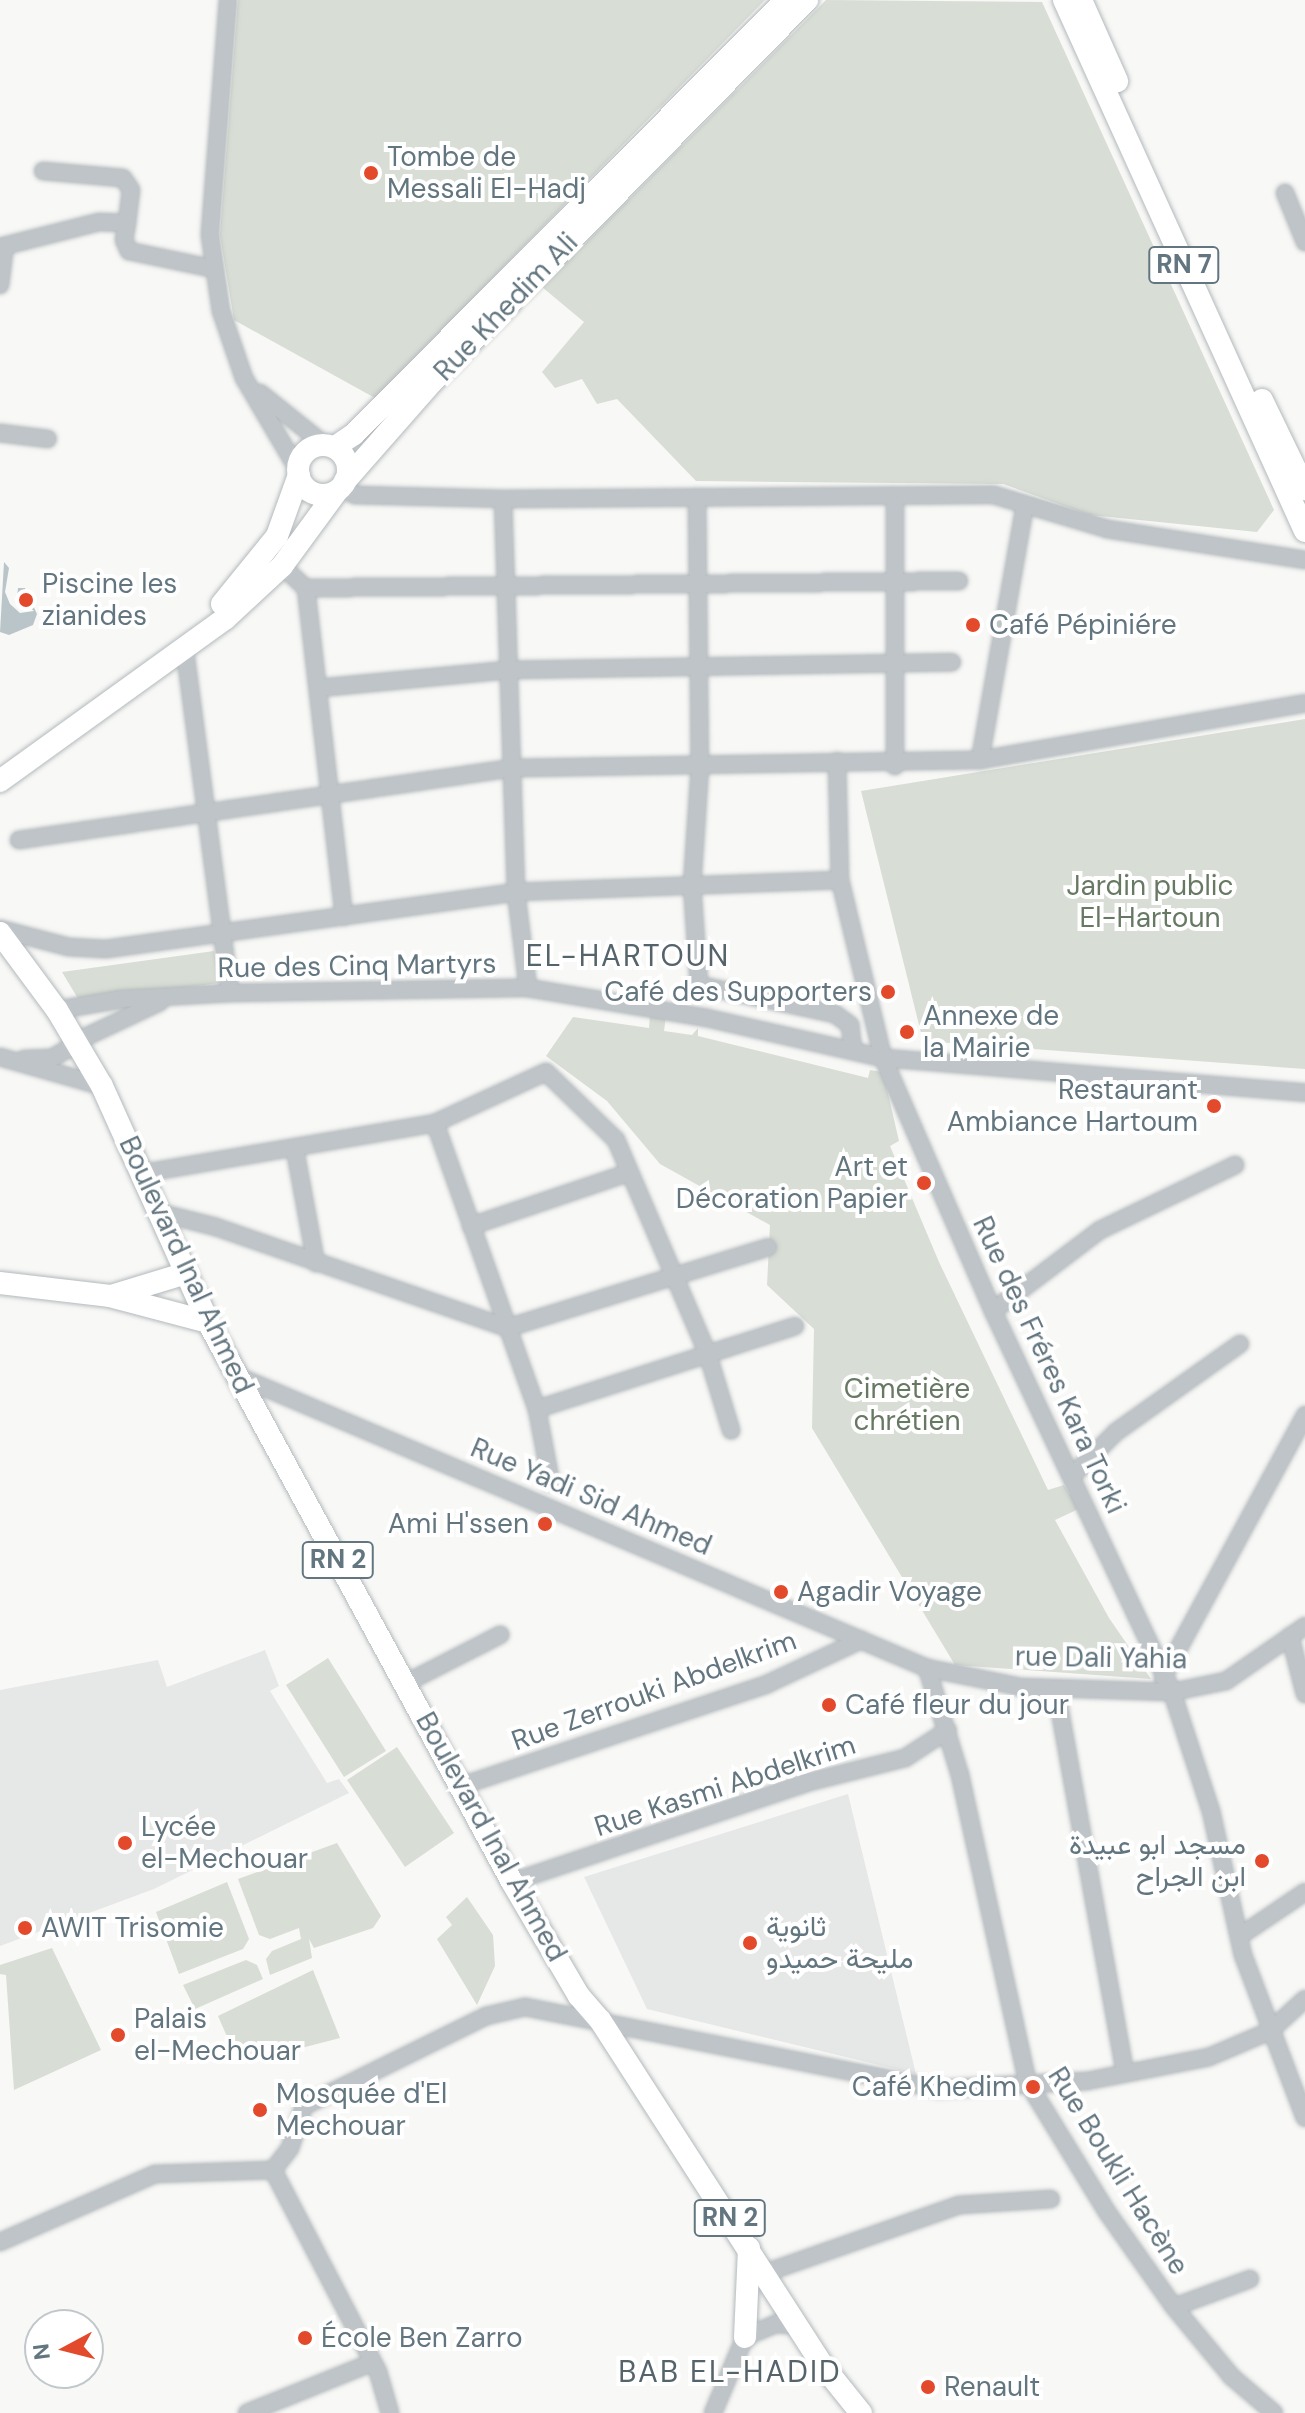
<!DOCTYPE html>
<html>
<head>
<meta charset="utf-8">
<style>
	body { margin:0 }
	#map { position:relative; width:1305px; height:2413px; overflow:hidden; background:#f8f8f6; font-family:"DM Sans",Vazirmatn,sans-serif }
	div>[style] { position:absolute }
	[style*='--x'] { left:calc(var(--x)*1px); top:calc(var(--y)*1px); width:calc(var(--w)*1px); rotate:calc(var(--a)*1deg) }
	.built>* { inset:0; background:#e6e8e7 }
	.green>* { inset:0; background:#d8ddd5 }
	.water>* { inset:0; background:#b9c5c9 }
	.roads { filter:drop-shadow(0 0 2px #b3b9bc) drop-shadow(0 0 2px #b3b9bc) }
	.minor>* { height:16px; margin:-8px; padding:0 8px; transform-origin:8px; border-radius:8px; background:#bfc4c8 }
	.major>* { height:22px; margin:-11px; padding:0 11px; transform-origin:11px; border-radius:11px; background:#fff }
	.major>.ring { margin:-11px; padding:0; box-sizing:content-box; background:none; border:22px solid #fff; border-radius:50% }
	.dots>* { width:22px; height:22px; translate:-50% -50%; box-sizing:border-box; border:4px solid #fff; border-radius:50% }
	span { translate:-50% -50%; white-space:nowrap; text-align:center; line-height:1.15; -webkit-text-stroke:8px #fff; paint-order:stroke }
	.shield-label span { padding:2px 6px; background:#fff; border:2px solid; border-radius:6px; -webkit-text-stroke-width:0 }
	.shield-label { font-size:26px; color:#637680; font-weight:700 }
	.poi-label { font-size:28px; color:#637680 }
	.left { translate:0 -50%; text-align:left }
	.right { translate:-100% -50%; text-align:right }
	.street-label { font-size:28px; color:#637680 }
	.park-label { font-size:28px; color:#677962 }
	.neighbourhood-label { font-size:30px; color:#55636b; letter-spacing:2px }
	.north { position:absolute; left:24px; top:2309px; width:80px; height:80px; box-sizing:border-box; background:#fff; border:2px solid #c1c8cc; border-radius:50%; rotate:263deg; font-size:22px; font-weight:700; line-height:32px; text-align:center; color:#637680 }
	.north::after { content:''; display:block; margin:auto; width:28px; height:36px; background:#e3492b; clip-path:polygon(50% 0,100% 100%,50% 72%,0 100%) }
</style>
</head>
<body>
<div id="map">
	<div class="built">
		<i style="clip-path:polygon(265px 1650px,279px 1686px,270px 1691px,327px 1783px,339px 1779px,349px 1793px,154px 1889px,0 1946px,0 1690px,158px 1660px,167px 1687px)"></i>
		<i style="clip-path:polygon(848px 1794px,916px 2074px,647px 2009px,584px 1877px)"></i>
	</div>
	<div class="green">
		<i style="clip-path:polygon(238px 0,765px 0,375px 398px,234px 320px,220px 235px)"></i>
		<i style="clip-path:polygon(826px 0,1042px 2px,1274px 510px,1257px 532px,1090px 515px,1003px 484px,696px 481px,617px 399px,597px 404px,582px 379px,555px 388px,542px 372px,584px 322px,542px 287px)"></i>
		<i style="clip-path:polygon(1305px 719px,1305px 1069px,923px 1041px,861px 791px)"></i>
		<i style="clip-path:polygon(214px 951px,219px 983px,80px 1002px,62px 972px)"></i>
		<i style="clip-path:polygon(650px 1015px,666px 1015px,664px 1031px,692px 1035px,698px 1028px,698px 1036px,868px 1078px,870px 1070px,883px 1072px,899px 1141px,890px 1146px,939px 1262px,1048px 1490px,1064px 1485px,1070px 1495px,1076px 1492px,1083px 1507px,1055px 1520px,1109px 1618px,1151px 1679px,955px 1665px,812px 1428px,814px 1329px,767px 1285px,770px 1225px,660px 1164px,607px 1101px,546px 1056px,573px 1017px,649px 1028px)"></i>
		<i style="clip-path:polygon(328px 1658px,386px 1751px,344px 1777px,286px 1685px)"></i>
		<i style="clip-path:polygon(397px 1747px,454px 1833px,405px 1867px,347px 1780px)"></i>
		<i style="clip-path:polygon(337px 1843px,381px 1916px,373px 1928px,314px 1948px,309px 1939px,312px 1958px,270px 1975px,266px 1959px,272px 1951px,301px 1939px,299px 1928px,270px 1939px,259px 1935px,238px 1879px)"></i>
		<i style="clip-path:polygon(227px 1882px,249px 1939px,243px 1949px,179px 1974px,156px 1912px)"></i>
		<i style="clip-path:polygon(467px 1897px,493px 1935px,495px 1966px,477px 2005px,437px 1939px,452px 1925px,446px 1917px)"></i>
		<i style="clip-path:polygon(52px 1948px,101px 2050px,14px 2090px,6px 1975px,0 1974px,0 1965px)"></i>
		<i style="clip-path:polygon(246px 1960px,257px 1965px,263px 1979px,195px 2009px,183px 1985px)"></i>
		<i style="clip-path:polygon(313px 1970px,340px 2038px,239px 2064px,218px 2016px)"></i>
	</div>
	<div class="water">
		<i style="clip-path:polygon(4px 562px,9px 568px,5px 592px,10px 604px,20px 613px,34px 611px,17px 598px,18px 588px,25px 588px,37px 614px,33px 625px,9px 635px,0 632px)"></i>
	</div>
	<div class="roads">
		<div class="minor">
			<i style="--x:228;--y:0;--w:236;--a:94.4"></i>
			<i style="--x:210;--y:235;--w:77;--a:81.8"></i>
			<i style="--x:221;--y:311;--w:71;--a:71.1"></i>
			<i style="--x:244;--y:378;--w:107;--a:59.6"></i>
			<i style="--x:43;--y:171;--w:80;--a:5"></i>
			<i style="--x:123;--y:178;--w:14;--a:56"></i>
			<i style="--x:131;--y:190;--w:33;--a:97"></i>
			<i style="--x:1285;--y:193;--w:53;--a:67.8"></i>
			<i style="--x:0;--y:247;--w:102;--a:-14.2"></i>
			<i style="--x:99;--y:222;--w:28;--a:2"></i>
			<i style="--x:127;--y:223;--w:17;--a:100"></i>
			<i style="--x:124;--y:240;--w:12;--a:66"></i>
			<i style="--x:129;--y:251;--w:88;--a:11.8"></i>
			<i style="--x:0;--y:285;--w:39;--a:-83"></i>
			<i style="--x:260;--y:393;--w:83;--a:38.7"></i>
			<i style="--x:0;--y:433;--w:48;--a:7.1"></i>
			<i style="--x:341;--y:487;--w:16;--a:30"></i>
			<i style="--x:355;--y:495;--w:148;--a:1.5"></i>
			<i style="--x:503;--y:499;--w:491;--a:-0.5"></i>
			<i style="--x:994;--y:495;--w:118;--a:16.7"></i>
			<i style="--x:1107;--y:529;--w:200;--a:8.9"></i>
			<i style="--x:697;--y:497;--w:269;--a:89.4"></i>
			<i style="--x:700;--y:766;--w:119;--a:93.8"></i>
			<i style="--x:692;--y:885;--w:100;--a:86"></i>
			<i style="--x:699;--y:985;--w:139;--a:12"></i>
			<i style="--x:835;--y:1014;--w:19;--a:36"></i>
			<i style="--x:850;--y:1025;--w:25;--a:83"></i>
			<i style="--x:503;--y:499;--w:393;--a:88.1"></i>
			<i style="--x:516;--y:892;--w:97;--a:82.9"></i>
			<i style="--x:282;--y:566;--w:33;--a:43"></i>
			<i style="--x:306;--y:588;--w:331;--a:83.4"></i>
			<i style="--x:306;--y:588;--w:653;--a:-0.61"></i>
			<i style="--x:185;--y:651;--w:345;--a:82.5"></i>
			<i style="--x:318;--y:688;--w:191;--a:-5.4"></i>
			<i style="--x:508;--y:670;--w:444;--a:-1"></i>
			<i style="--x:980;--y:760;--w:258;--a:-80"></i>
			<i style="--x:837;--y:761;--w:119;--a:88.6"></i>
			<i style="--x:840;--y:880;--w:183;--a:76.4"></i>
			<i style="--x:883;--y:1058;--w:276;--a:66.5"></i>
			<i style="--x:993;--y:1311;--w:421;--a:64.8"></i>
			<i style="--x:1172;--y:1692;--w:125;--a:71.9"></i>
			<i style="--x:1211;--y:1811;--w:148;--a:77.5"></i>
			<i style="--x:1243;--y:1955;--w:174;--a:69.2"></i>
			<i style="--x:895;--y:766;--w:270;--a:-90"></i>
			<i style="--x:19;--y:840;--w:498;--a:-8.3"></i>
			<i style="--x:512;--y:768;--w:468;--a:-1"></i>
			<i style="--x:980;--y:760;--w:330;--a:-9.9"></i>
			<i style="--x:0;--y:929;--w:71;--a:14.6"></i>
			<i style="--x:69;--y:947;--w:37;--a:3"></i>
			<i style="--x:106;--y:949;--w:414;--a:-7.9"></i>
			<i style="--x:516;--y:892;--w:324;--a:-2.1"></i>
			<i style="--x:57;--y:1010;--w:66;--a:-9.6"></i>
			<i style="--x:122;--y:999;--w:108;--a:-3.2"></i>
			<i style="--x:230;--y:993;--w:298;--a:-1"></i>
			<i style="--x:528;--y:988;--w:181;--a:9.5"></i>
			<i style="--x:707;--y:1018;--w:180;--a:12.8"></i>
			<i style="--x:883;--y:1058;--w:423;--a:4.7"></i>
			<i style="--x:77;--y:1041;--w:92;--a:-25.2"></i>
			<i style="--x:0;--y:1057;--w:106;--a:15.9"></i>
			<i style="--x:24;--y:1059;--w:28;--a:-2"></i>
			<i style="--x:52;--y:1058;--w:30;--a:-30"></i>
			<i style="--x:435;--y:1123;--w:304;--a:70.4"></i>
			<i style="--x:537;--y:1409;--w:75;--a:79.3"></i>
			<i style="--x:295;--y:1150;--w:115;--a:79.5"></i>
			<i style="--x:144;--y:1173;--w:295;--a:-9.7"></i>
			<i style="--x:435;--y:1123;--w:122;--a:-24.7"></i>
			<i style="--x:546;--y:1072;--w:98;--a:44.2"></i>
			<i style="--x:616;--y:1140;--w:231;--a:66.8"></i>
			<i style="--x:707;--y:1352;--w:82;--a:72.9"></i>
			<i style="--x:161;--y:1213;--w:57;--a:14.3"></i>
			<i style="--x:216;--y:1227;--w:308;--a:19.1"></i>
			<i style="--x:507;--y:1328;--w:273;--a:-17.2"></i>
			<i style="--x:471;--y:1226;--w:166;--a:-18.7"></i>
			<i style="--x:993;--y:1311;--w:134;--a:-37.1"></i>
			<i style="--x:1100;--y:1230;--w:150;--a:-25.7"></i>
			<i style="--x:235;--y:1375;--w:751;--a:22.95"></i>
			<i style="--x:927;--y:1668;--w:96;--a:11.4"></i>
			<i style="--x:1021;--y:1687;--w:151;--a:1.9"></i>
			<i style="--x:1172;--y:1692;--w:55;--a:-11.5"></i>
			<i style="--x:1226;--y:1681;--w:96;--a:-34.8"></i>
			<i style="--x:537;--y:1409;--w:271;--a:-17.8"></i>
			<i style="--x:1073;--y:1475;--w:61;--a:-45"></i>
			<i style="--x:1116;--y:1432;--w:152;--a:-35.4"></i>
			<i style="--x:1290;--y:1636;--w:60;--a:75.5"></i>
			<i style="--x:927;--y:1668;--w:112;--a:72.9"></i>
			<i style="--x:960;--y:1775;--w:315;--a:77.6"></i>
			<i style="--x:1028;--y:2083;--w:151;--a:58.5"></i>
			<i style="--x:1107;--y:2212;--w:116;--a:54.8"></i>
			<i style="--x:1174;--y:2307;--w:91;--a:50.4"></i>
			<i style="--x:1232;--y:2377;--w:55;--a:40.6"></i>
			<i style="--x:1163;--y:1677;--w:298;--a:-61.5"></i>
			<i style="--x:406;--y:1683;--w:106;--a:-27.1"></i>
			<i style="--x:1056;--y:1689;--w:390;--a:79.8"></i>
			<i style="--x:461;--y:1786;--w:323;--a:-18.4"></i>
			<i style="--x:767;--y:1684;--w:104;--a:-25.1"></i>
			<i style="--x:512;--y:1882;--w:313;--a:-18.6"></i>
			<i style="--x:809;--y:1782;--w:99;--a:-14"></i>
			<i style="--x:905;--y:1758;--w:51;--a:-33.1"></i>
			<i style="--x:1240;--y:1936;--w:78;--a:-34.1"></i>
			<i style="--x:273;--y:2170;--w:228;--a:62.5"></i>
			<i style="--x:378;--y:2372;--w:43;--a:73.7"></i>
			<i style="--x:0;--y:2242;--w:169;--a:-23.7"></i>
			<i style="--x:155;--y:2174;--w:118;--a:-1.9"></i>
			<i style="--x:273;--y:2170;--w:28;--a:-52"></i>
			<i style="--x:290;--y:2148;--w:44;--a:-71.6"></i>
			<i style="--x:304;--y:2106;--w:203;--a:-26.3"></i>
			<i style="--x:486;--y:2016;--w:40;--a:-13"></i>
			<i style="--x:525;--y:2007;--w:421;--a:11.2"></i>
			<i style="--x:938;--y:2089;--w:149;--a:-3.1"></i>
			<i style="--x:1087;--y:2081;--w:124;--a:-11.1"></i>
			<i style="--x:1209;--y:2057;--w:66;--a:-23.1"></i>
			<i style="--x:1270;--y:2031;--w:47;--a:-42.4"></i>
			<i style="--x:765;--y:2273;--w:206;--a:-19.3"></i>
			<i style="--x:959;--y:2205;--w:92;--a:-3.7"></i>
			<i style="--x:1174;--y:2307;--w:81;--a:-20.2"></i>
			<i style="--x:247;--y:2413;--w:134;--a:-22"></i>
			<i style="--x:713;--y:2413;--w:82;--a:-67.2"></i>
			<i style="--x:745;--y:2337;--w:33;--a:-23"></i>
			<i style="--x:775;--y:2324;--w:22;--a:3"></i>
		</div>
		<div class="major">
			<i style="--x:1064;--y:0;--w:583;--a:65.59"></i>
			<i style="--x:1081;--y:0;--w:89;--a:66"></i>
			<i style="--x:1262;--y:400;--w:99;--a:64.2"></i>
			<i class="ring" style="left:298px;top:445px;width:28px;height:28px"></i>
			<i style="--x:335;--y:447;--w:23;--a:-34"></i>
			<i style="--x:354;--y:434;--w:612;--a:-45.13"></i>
			<i style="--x:345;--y:481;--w:130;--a:-48.7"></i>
			<i style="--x:431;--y:383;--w:537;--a:-45.53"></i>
			<i style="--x:222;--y:604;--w:87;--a:-51"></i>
			<i style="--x:277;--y:536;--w:65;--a:-70.2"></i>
			<i style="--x:0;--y:781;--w:277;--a:-35.8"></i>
			<i style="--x:225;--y:619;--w:78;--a:-42.9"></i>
			<i style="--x:282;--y:566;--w:93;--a:-53.7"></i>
			<i style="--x:0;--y:933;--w:96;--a:53.5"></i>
			<i style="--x:57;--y:1010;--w:88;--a:59.4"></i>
			<i style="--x:102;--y:1086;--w:259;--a:65.8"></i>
			<i style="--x:208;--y:1322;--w:637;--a:61.5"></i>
			<i style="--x:512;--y:1882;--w:132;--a:59.6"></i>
			<i style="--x:579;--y:1996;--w:32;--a:49"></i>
			<i style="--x:600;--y:2020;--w:413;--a:57.2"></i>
			<i style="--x:824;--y:2367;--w:59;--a:51.2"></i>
			<i style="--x:0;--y:1283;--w:111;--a:6.7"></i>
			<i style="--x:110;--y:1296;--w:101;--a:14.9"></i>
			<i style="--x:111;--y:1296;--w:78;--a:-17"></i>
			<i style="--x:745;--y:2337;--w:89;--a:-87.4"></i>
		</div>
	</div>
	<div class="dots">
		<i style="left:371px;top:173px;background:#e3492b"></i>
		<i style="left:26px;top:600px;background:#e3492b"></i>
		<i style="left:973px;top:625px;background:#e3492b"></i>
		<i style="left:888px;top:992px;background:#e3492b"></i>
		<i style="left:907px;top:1032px;background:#e3492b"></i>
		<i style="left:1214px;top:1106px;background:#e3492b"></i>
		<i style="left:924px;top:1183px;background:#e3492b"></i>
		<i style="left:545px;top:1524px;background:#e3492b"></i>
		<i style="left:781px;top:1592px;background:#e3492b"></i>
		<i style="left:829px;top:1705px;background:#e3492b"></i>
		<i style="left:125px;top:1843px;background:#e3492b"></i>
		<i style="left:1262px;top:1861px;background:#e3492b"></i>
		<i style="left:25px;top:1928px;background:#e3492b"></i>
		<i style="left:750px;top:1943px;background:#e3492b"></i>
		<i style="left:118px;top:2035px;background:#e3492b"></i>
		<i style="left:1033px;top:2087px;background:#e3492b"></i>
		<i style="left:260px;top:2110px;background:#e3492b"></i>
		<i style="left:305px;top:2338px;background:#e3492b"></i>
		<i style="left:928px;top:2387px;background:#e3492b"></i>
	</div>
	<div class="shield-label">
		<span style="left:1184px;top:265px">RN 7</span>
		<span style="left:338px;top:1560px">RN 2</span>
		<span style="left:730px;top:2218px">RN 2</span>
	</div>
	<div class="poi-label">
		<span class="left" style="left:387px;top:173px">Tombe de<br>Messali El-Hadj</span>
		<span class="left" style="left:42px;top:600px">Piscine les<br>zianides</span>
		<span class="left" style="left:989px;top:625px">Café Pépiniére</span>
		<span class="right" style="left:872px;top:992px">Café des Supporters</span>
		<span class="left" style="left:923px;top:1032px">Annexe de<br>la Mairie</span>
		<span class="right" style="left:1198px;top:1106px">Restaurant<br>Ambiance Hartoum</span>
		<span class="right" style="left:908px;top:1183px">Art et<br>Décoration Papier</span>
		<span class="right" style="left:529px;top:1524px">Ami H'ssen</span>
		<span class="left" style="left:797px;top:1592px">Agadir Voyage</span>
		<span class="left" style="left:845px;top:1705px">Café fleur du jour</span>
		<span class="left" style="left:141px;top:1843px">Lycée<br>el-Mechouar</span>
		<span class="right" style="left:1246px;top:1861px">مسجد ابو عبيدة<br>ابن الجراح</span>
		<span class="left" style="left:766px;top:1943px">ثانوية<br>مليحة حميدو</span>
		<span class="left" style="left:41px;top:1928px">AWIT Trisomie</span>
		<span class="left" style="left:134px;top:2035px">Palais<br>el-Mechouar</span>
		<span class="right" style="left:1017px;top:2087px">Café Khedim</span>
		<span class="left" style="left:276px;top:2110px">Mosquée d'El<br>Mechouar</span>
		<span class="left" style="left:321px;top:2338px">École Ben Zarro</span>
		<span class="left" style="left:944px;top:2387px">Renault</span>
	</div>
	<div class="street-label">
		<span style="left:506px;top:307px;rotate:-46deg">Rue Khedim Ali</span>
		<span style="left:357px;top:966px;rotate:-1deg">Rue des Cinq Martyrs</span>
		<span style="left:186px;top:1265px;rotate:65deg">Boulevard Inal Ahmed</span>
		<span style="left:1049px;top:1365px;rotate:65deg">Rue des Fréres Kara Torki</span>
		<span style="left:591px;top:1497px;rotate:23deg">Rue Yadi Sid Ahmed</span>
		<span style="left:1101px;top:1658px;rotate:1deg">rue Dali Yahia</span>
		<span style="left:654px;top:1691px;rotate:-20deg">Rue Zerrouki Abdelkrim</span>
		<span style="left:725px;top:1786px;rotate:-18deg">Rue Kasmi Abdelkrim</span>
		<span style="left:491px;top:1837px;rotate:61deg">Boulevard Inal Ahmed</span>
		<span style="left:1118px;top:2171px;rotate:58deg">Rue Boukli Hacène</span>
	</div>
	<div class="park-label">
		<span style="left:1150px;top:902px">Jardin public<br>El-Hartoun</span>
		<span style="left:907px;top:1405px">Cimetière<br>chrétien</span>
	</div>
	<div class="neighbourhood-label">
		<span style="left:628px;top:956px">EL-HARTOUN</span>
		<span style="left:730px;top:2372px">BAB EL-HADID</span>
	</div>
	<div class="north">N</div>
</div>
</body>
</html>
